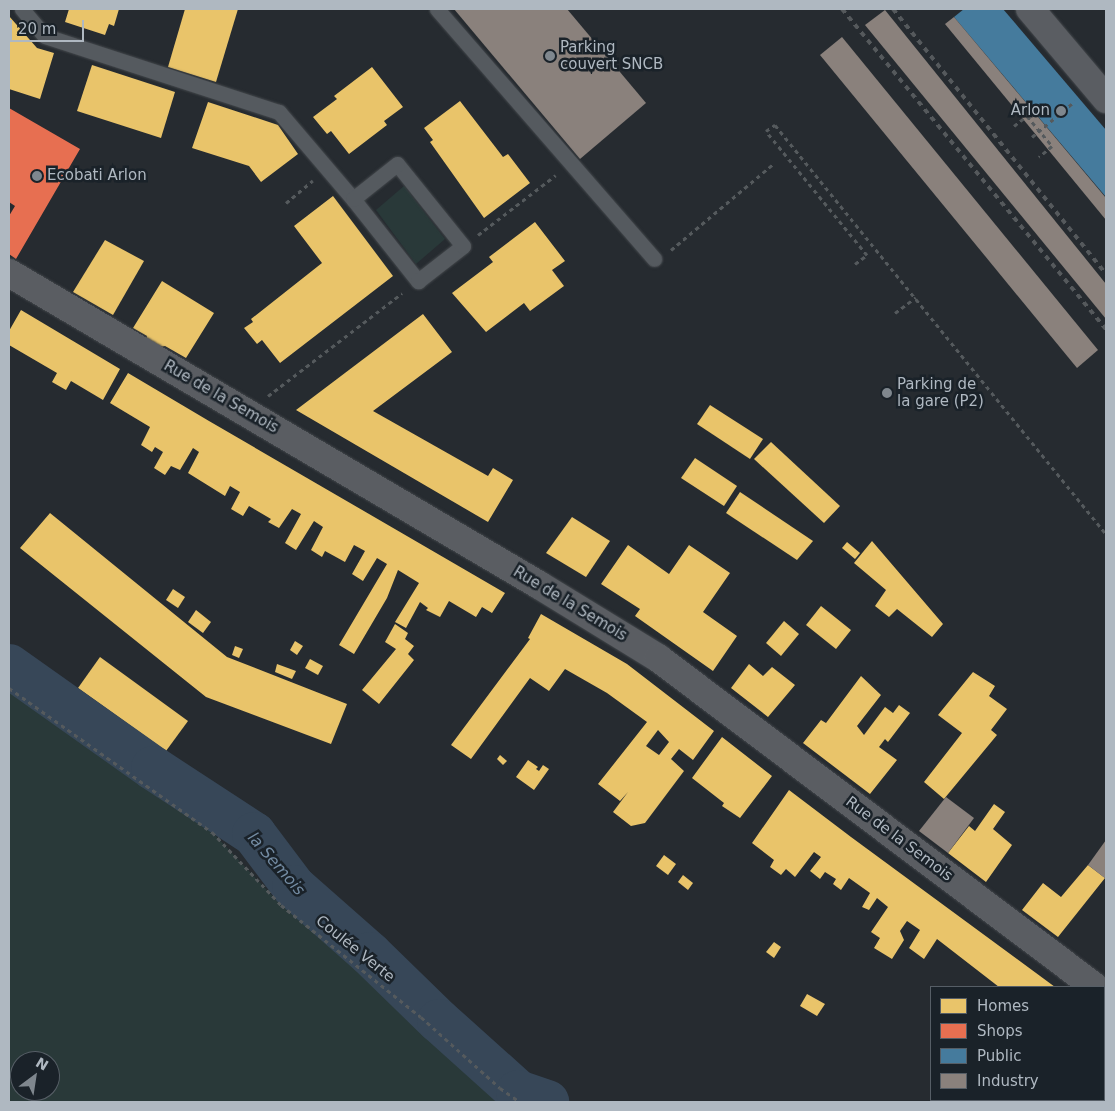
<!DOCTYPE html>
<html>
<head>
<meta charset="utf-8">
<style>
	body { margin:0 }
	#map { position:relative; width:1115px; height:1111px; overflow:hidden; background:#262b30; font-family:"DejaVu Sans",sans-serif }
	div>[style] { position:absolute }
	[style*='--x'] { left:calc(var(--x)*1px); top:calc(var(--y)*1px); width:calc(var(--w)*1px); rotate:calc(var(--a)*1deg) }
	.green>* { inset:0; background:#293939 }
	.homes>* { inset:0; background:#e9c46a }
	.shops>* { inset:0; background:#e76f51 }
	.public>* { inset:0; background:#457b9d }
	.industry>* { inset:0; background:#8a817c }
	.river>* { height:44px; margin:-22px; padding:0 22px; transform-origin:22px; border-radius:22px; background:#374758 }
	.path>* { height:3px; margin-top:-1.5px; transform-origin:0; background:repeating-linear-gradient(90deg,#555a5d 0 4px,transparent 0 8px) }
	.roads { filter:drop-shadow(0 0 1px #43474b) drop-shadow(0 0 1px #43474b) }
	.lane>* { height:15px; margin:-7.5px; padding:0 7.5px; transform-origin:7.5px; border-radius:7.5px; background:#555a5f }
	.secondary>* { height:28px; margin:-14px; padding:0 14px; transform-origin:14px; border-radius:14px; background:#5a5d62 }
	.rail>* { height:4px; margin-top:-2px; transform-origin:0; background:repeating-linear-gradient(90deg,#55595c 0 5px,transparent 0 10px) }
	.dots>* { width:14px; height:14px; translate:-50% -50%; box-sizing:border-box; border:2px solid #1a2229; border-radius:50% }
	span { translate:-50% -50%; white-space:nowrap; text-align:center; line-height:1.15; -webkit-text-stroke:5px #1a2229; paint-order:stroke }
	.poi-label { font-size:15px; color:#afb8c1 }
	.left { translate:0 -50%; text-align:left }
	.right { translate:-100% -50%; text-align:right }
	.street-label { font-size:15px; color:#afb8c1 }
	.water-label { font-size:16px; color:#738ba2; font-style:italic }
	.frame { position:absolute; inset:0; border:10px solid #afb8c1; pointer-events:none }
	.legend { position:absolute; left:930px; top:986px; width:175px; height:115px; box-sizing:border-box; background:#1a2229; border:1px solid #565e66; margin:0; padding:6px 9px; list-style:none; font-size:15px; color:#afb8c1 }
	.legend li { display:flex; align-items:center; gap:10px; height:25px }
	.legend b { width:25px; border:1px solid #565e66 }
	.north { position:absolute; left:10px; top:1051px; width:50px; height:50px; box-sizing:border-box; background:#1a2229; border:1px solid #565e66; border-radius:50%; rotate:31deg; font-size:14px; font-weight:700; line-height:20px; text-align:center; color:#afb8c1 }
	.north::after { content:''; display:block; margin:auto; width:18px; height:22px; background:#7f878e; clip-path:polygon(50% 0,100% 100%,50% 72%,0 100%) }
	.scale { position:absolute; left:10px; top:20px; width:74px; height:22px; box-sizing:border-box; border:2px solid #afb8c1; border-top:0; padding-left:6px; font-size:15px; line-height:18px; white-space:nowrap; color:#afb8c1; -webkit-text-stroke:4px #1a2229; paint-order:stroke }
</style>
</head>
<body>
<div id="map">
	<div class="green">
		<i style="clip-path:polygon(404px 186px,445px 239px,416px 264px,376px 210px)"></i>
		<i style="clip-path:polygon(evenodd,9px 688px,212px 832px,281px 905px,421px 1017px,500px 1088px,520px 1102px,9px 1102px,9px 688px,20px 1061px,50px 1061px,50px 1091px,20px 1091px,20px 1061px)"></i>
	</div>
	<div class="homes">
		<i style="clip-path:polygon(69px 9px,119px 9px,114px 26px,109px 24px,105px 35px,65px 22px)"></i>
		<i style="clip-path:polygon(185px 9px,238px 9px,216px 82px,168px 67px)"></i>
		<i style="clip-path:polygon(9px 16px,37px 48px,54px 53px,40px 99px,9px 89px)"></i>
		<i style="clip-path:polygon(92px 65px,175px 92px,161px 138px,77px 111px)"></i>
		<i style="clip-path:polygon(372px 67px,403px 107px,384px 121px,387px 125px,349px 154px,331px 131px,327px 134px,313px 117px,337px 99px,334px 96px)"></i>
		<i style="clip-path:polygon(460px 101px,503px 157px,508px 154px,530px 183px,484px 218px,430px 142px,433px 140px,424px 128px)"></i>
		<i style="clip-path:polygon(208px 102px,278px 125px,298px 154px,261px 182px,249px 166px,192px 148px)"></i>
		<i style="clip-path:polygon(333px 196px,393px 276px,280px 363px,262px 340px,257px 344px,244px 328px,253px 322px,251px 319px,322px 263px,294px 226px)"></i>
		<i style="clip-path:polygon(535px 222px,565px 261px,552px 270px,564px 286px,530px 311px,524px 303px,486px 332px,452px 293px,493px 262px,489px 257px)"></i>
		<i style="clip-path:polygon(105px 240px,144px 261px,113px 315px,73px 292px)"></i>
		<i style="clip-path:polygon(162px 281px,214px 313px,186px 358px,165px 346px,160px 347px,146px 339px,147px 336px,133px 328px)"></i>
		<i style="clip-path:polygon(21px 310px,120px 369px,103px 400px,71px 381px,66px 390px,52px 382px,57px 373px,9px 345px,9px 331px)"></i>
		<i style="clip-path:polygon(423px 314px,452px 352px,373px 411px,488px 476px,493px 468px,513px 480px,488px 522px,296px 410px)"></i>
		<i style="clip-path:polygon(128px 373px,209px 421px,505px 593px,492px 613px,482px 607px,476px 617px,449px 601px,440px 617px,426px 610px,428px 608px,420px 602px,406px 628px,395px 622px,419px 583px,398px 570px,387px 598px,354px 654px,339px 645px,387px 564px,377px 558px,363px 581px,352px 574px,365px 551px,354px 545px,345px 562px,325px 551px,322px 557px,311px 550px,323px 527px,314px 521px,296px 550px,285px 543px,301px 514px,292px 509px,279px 528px,268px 522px,271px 519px,249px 506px,243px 516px,231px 509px,240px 492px,230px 486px,225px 496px,188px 473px,199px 452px,193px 448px,180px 470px,171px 466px,165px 475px,154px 468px,163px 452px,155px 447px,152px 452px,141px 445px,150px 427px,110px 403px)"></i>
		<i style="clip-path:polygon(710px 405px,763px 439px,750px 459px,697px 424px)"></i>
		<i style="clip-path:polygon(771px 442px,840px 506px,824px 523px,754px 459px)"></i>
		<i style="clip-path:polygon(695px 458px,737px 486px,724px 506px,681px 478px)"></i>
		<i style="clip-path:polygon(740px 492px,813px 541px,797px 560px,726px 513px)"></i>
		<i style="clip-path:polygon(50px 513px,227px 657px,347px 704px,331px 744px,206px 697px,20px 548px)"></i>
		<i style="clip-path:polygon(572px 517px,610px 541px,586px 577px,546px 553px)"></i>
		<i style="clip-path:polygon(872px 541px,943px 624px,932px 637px,897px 609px,889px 617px,875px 606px,886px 590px,854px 563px)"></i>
		<i style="clip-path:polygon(847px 542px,860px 553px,855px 559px,842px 548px)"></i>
		<i style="clip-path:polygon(628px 545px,669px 574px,689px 545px,730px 573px,703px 612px,737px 636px,713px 671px,635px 616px,640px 609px,601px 584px)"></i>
		<i style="clip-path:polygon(173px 589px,185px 597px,178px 608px,166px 600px)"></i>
		<i style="clip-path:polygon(821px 606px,851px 630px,836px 649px,806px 625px)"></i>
		<i style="clip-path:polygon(196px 610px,211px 622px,203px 633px,188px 622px)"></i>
		<i style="clip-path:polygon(evenodd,541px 614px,627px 664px,714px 731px,693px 760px,679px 749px,671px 759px,684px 771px,645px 823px,631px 826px,613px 812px,628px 792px,620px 801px,598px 784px,647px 722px,607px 693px,565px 669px,549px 691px,530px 678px,471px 759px,451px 745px,530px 639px,528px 638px,541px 614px,658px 730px,669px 742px,659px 755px,646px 746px,658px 730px)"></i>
		<i style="clip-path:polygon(784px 621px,799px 634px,781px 656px,766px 643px)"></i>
		<i style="clip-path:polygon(395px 624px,408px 633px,405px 639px,414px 646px,408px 654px,414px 660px,379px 704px,362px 690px,396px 649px,385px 642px)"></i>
		<i style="clip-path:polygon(295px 641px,303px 646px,297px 655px,290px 650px)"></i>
		<i style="clip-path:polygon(235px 646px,243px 649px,239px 658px,232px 655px)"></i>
		<i style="clip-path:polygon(100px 657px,188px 721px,166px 751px,78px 688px)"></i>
		<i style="clip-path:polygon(310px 659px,323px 666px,318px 675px,305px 668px)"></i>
		<i style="clip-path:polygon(277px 664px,296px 671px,292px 679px,275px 672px)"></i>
		<i style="clip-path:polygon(749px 664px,763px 676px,772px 667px,795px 685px,768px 717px,731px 688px)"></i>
		<i style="clip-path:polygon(973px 672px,995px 686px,989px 696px,1007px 709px,991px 730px,997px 735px,944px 799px,924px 782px,962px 733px,938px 715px)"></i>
		<i style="clip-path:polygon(861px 676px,881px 695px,857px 726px,864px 735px,885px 707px,893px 713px,899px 705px,910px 713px,888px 742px,885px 739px,879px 747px,897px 760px,870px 794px,803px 743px,821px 720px,826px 723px)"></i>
		<i style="clip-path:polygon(722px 737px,772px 776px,740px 818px,722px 806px,724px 803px,692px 778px)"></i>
		<i style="clip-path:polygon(500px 755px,507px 761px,503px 765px,497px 759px)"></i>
		<i style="clip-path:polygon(528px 760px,538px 767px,536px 769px,539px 771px,543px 765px,549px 769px,534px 790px,516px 777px)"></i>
		<i style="clip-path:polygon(789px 790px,851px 837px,1055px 987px,999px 987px,937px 939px,924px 959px,909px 948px,920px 930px,907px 921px,900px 931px,904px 940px,892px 959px,874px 948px,880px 938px,871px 932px,888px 907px,877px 898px,869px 910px,862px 907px,870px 893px,849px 878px,841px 890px,833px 884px,836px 879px,825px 872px,820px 879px,810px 871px,821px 857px,814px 852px,795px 877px,786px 869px,781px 875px,770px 867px,774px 860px,752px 843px)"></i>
		<i style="clip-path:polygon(994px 804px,1005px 812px,993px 829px,1012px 845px,986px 882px,948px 853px,969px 826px,975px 831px)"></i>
		<i style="clip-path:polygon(664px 855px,676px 864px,668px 875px,656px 866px)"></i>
		<i style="clip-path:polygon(1088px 865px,1105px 878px,1058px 937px,1022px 910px,1043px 883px,1061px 897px)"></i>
		<i style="clip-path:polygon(683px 875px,693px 883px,688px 890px,678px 882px)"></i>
		<i style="clip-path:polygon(774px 942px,781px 947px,774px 958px,766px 952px)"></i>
		<i style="clip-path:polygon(807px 994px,825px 1004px,817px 1016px,800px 1006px)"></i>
		<i style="clip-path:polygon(985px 1100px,1023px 1100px,1021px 1102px,984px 1102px)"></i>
	</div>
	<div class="shops">
		<i style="clip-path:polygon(9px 108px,80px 149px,16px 259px,9px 254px,9px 216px,15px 206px,9px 202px)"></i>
	</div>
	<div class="public">
		<i style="clip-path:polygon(964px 9px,1003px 9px,1106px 130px,1106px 197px,954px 17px)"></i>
	</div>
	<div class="industry">
		<i style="clip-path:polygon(454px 9px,567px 9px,646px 103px,580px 159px)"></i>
		<i style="clip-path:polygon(885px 10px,1106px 284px,1106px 319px,865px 25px)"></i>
		<i style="clip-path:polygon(954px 17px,1106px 198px,1106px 220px,945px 24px)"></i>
		<i style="clip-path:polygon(842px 37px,1098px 350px,1077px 368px,820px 55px)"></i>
		<i style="clip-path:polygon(946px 797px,974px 818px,948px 853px,919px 831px)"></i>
		<i style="clip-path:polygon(1106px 840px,1106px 879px,1088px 865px)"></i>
	</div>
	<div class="river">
		<i style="--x:9;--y:666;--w:176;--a:35.3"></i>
		<i style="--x:153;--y:768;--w:121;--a:33.2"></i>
		<i style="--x:254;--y:834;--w:66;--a:53"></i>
		<i style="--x:294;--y:887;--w:101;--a:41.4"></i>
		<i style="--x:370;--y:954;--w:96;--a:44.2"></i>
		<i style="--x:439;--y:1021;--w:106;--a:41.9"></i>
		<i style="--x:518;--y:1092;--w:31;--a:19"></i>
	</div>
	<div class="path">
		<i style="--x:1014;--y:126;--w:16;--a:-38"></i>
		<i style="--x:1027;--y:116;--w:39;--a:50"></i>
		<i style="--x:1052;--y:146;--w:17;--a:140"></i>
		<i style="--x:1032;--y:137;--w:56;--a:-39.9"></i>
		<i style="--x:286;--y:203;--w:35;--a:-40"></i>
		<i style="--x:478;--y:235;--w:98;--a:-37.6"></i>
		<i style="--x:671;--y:250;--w:133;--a:-40.1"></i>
		<i style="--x:855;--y:264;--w:15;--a:-37"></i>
		<i style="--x:867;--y:255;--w:160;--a:-129.2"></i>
		<i style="--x:766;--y:131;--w:11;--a:-34"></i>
		<i style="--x:775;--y:125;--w:526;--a:51.02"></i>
		<i style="--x:895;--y:313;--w:26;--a:-37"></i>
		<i style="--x:268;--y:396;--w:169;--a:-37.5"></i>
		<i style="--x:9;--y:688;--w:249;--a:35.4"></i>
		<i style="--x:212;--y:832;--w:100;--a:46.6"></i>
		<i style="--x:281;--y:905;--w:179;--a:38.7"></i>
		<i style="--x:421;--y:1017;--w:106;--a:41.9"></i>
		<i style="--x:500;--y:1088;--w:24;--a:35"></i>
		<i style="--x:1052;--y:1102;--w:3;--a:-45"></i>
	</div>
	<div class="roads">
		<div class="lane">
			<i style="--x:22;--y:9;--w:35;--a:50"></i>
			<i style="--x:45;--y:36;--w:246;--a:18"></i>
			<i style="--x:279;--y:112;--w:114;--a:49.6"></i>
			<i style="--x:353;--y:199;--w:105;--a:51.6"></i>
			<i style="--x:418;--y:281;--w:57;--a:-37.9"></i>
			<i style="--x:463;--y:246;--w:105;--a:-128.8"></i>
			<i style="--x:397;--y:164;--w:56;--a:141.5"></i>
			<i style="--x:437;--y:9;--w:331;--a:49"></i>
		</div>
		<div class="secondary">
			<i style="--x:1030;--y:9;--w:118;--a:49.8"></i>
			<i style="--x:9;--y:273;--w:615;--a:30.48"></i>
			<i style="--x:539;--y:585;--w:140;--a:31.5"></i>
			<i style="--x:658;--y:658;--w:547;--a:36.97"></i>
			<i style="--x:1106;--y:1026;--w:6;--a:108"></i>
			<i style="--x:1104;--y:1032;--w:21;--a:85"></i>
			<i style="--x:1085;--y:1102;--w:3;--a:-45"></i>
		</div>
	</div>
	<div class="rail">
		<i style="--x:842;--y:9;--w:415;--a:50.5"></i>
		<i style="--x:893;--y:9;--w:340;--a:51.2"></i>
	</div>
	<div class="dots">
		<i style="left:550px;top:56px;background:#7f878e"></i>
		<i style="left:1061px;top:111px;background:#7f878e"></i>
		<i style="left:37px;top:176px;background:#7f878e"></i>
		<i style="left:887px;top:393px;background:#7f878e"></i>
	</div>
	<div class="poi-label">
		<span class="left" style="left:560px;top:56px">Parking<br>couvert SNCB</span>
		<span class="right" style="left:1050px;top:111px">Arlon</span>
		<span class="left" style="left:47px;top:176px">Ecobati Arlon</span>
		<span class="left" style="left:897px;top:393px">Parking de<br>la gare (P2)</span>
	</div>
	<div class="street-label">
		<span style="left:221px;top:397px;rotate:30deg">Rue de la Semois</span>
		<span style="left:570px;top:604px;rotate:31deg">Rue de la Semois</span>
		<span style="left:899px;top:839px;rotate:37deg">Rue de la Semois</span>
		<span style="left:355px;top:949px;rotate:39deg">Coulée Verte</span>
	</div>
	<div class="water-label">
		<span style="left:276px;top:864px;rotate:49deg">la Semois</span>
	</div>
	<div class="frame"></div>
	<ul class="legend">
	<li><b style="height:14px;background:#e9c46a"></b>Homes</li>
	<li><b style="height:14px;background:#e76f51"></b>Shops</li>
	<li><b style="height:14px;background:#457b9d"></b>Public</li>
	<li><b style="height:14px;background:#8a817c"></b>Industry</li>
	</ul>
	<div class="north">N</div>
	<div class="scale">20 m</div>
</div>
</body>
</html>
